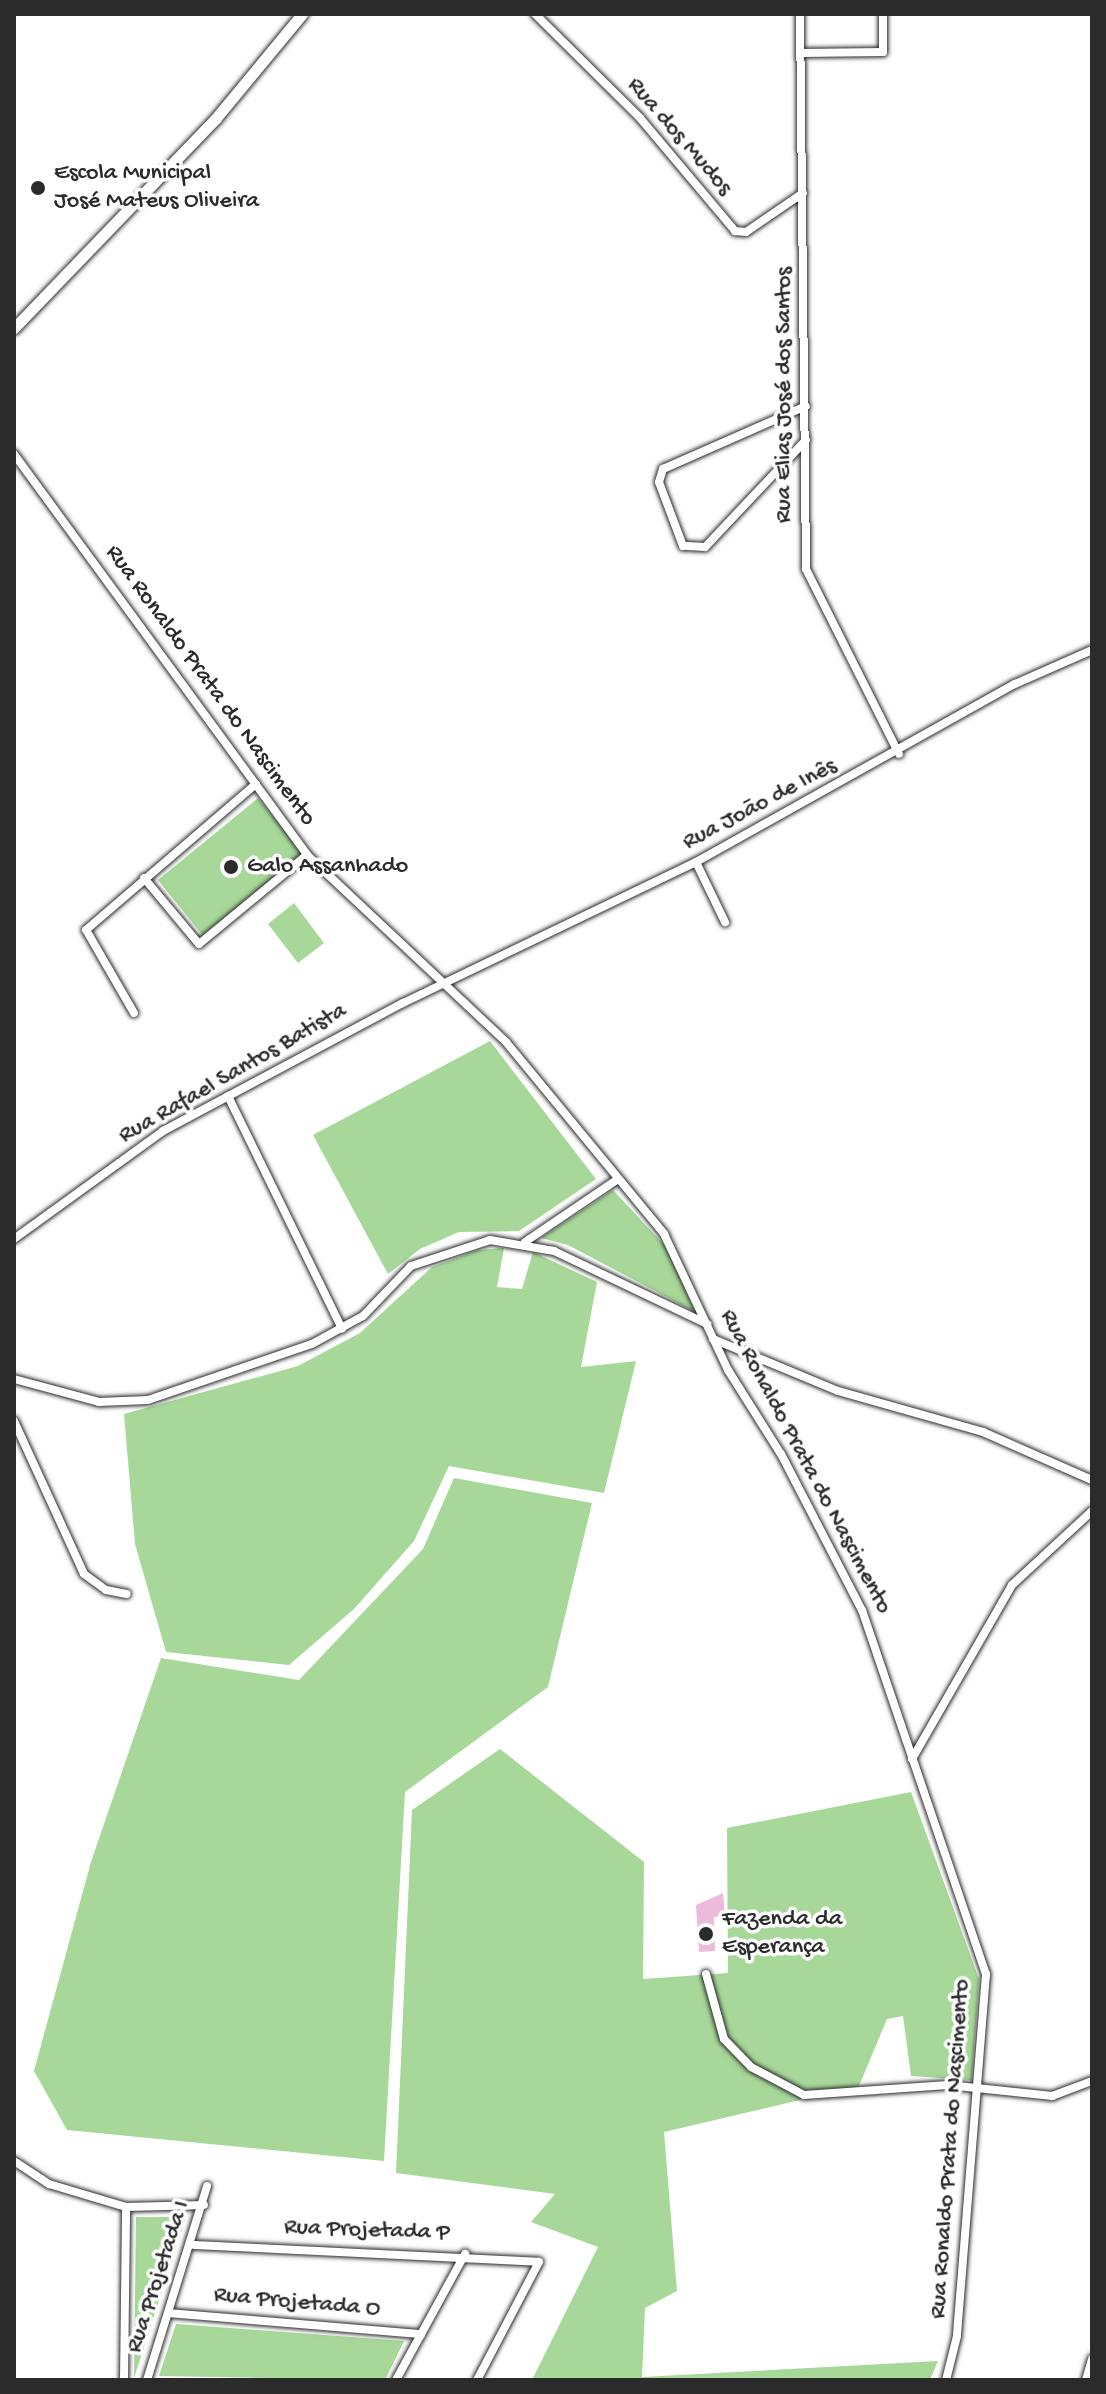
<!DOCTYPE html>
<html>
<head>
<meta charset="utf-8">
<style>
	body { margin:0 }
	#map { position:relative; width:1106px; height:2394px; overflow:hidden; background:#fff; font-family:"Gochi Hand",sans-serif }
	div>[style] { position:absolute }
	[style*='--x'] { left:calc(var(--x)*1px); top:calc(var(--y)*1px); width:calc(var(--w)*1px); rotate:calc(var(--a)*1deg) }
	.green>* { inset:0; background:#a7d899 }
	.building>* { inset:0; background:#ecbbdb }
	.roads { filter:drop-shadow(0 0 2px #2b2b2b) drop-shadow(0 0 2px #2b2b2b) }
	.minor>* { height:8px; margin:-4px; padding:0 4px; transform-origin:4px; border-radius:4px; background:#fff }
	.secondary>* { height:11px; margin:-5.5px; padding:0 5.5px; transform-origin:5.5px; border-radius:5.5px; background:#fff }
	.dots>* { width:22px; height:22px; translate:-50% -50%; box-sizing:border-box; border:4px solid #fff; border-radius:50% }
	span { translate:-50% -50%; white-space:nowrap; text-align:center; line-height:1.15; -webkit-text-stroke:7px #fff; paint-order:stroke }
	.street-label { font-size:24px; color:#2b2b2b }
	.poi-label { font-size:24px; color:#2b2b2b }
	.left { translate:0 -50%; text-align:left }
	.frame { position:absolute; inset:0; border:16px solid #2b2b2b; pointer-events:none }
</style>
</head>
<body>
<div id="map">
	<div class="green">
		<i style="clip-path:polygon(258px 798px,304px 855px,204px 937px,158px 880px)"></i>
		<i style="clip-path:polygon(294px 903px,324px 943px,298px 963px,268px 924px)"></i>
		<i style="clip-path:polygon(490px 1041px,596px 1179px,519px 1231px,459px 1232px,420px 1249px,388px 1274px,313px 1135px)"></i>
		<i style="clip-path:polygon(613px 1190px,667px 1248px,695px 1312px,568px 1245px,541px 1238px)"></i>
		<i style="clip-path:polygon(504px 1248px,497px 1287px,522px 1289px,533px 1252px,597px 1282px,581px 1367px,636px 1361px,604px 1493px,449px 1466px,414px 1541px,354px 1609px,289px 1665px,166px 1652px,135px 1544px,124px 1414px,298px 1366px,360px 1333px,432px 1267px,478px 1250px)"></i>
		<i style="clip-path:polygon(454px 1478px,592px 1503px,548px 1687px,405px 1792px,384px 2161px,67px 2130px,34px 2071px,91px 1862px,161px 1658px,299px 1680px,423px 1549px)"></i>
		<i style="clip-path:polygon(500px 1749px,644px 1862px,643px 1979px,728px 1973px,727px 1828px,911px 1792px,979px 1979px,972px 2080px,911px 2076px,903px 2016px,887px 2019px,859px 2086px,664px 2132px,677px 2291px,645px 2308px,642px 2377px,938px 2361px,930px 2380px,532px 2380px,598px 2247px,531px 2222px,555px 2194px,396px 2173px,412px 1810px)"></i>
		<i style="clip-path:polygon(136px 2217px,186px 2217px,134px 2378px)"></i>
		<i style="clip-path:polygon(176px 2324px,404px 2341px,385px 2380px,159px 2376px)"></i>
	</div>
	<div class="building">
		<i style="clip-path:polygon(723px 1893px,725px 1916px,714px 1917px,715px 1951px,699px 1952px,696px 1905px)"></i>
	</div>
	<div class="roads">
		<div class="minor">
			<i style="--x:535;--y:14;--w:148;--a:44.7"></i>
			<i style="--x:640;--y:118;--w:148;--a:49.9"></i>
			<i style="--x:735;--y:231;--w:11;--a:5"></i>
			<i style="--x:746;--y:232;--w:69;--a:-34.4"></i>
			<i style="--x:800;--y:14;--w:555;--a:89.38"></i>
			<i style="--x:806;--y:569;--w:207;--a:63.3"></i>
			<i style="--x:801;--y:53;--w:82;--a:-0.7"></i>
			<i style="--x:883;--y:52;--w:38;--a:-90"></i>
			<i style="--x:806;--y:440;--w:147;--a:133.3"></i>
			<i style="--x:705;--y:547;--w:22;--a:-177"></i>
			<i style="--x:683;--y:546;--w:68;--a:-110.6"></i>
			<i style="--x:659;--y:482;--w:14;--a:-73"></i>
			<i style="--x:663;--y:469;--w:156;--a:-23.8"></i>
			<i style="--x:14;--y:454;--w:497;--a:53.8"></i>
			<i style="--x:307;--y:855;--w:273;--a:43.2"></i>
			<i style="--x:506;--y:1042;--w:249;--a:50.5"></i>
			<i style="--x:664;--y:1234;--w:150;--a:64.8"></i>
			<i style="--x:728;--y:1370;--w:99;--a:57.8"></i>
			<i style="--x:781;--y:1454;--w:176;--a:62.6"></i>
			<i style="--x:862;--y:1610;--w:385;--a:71.2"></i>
			<i style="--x:986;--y:1974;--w:363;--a:94.6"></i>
			<i style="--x:957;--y:2336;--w:45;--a:104"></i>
			<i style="--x:696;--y:862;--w:67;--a:64.2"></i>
			<i style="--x:144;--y:878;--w:86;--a:50.2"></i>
			<i style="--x:199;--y:944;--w:140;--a:-39.5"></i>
			<i style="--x:134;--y:1013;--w:96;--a:-120"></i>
			<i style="--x:86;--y:930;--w:224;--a:-40.7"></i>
			<i style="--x:228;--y:1096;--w:259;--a:63.9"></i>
			<i style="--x:14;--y:1239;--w:184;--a:-35.9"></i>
			<i style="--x:163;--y:1131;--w:272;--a:-28.1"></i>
			<i style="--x:403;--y:1003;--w:325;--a:-25.7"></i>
			<i style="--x:696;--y:862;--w:365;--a:-29.2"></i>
			<i style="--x:1015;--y:684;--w:84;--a:-23.8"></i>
			<i style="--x:525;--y:1242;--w:109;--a:-34.1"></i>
			<i style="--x:713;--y:1339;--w:135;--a:22.6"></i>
			<i style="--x:838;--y:1391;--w:151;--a:15.8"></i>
			<i style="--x:983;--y:1432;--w:119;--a:23.8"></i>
			<i style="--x:14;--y:1379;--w:88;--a:15.1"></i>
			<i style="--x:99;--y:1402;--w:49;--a:-2.3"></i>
			<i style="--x:148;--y:1400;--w:173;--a:-18.9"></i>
			<i style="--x:312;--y:1344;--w:58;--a:-28.8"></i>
			<i style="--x:363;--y:1316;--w:69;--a:-46.2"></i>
			<i style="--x:411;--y:1266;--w:83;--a:-18.2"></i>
			<i style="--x:490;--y:1240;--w:65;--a:9.8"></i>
			<i style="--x:554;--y:1251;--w:170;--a:25.5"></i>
			<i style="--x:14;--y:1421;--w:168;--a:65.4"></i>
			<i style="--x:84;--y:1574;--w:27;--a:36"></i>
			<i style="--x:106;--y:1590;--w:21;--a:11"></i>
			<i style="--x:912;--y:1759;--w:201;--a:-60.1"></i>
			<i style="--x:1012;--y:1585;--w:109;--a:-42.8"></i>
			<i style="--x:706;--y:1974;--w:67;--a:74.5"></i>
			<i style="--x:724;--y:2039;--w:39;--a:46"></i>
			<i style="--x:751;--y:2067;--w:60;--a:27.8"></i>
			<i style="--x:804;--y:2095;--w:144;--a:-4"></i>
			<i style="--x:948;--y:2085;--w:105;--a:6"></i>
			<i style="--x:1052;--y:2096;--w:43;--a:-20.6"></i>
			<i style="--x:14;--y:2161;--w:42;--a:33.3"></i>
			<i style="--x:49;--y:2184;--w:80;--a:16.6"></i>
			<i style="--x:126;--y:2207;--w:78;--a:-1.5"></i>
			<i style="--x:194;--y:2245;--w:345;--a:2.8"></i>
			<i style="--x:539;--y:2262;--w:133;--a:117.7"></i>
			<i style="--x:169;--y:2313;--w:253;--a:4.8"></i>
			<i style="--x:124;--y:2380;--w:173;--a:-89.3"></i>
			<i style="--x:147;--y:2380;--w:203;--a:-72.8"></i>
			<i style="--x:396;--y:2380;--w:144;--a:-61.3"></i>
			<i style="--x:1086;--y:2380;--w:22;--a:-74"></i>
		</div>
		<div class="secondary">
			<i style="--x:14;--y:328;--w:291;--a:-46.1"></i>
			<i style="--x:216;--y:118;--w:135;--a:-50.4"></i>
		</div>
	</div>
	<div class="dots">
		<i style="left:38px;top:188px;background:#2b2b2b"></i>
		<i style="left:231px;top:867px;background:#2b2b2b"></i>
		<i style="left:706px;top:1934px;background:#2b2b2b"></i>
	</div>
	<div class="street-label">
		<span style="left:679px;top:137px;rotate:49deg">Rua dos Mudos</span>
		<span style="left:785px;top:395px;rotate:-90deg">Rua Elias José dos Santos</span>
		<span style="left:210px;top:686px;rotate:54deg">Rua Ronaldo Prata do Nascimento</span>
		<span style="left:760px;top:805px;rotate:-28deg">Rua João de Inês</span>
		<span style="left:233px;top:1074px;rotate:-30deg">Rua Rafael Santos Batista</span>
		<span style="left:805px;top:1462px;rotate:62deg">Rua Ronaldo Prata do Nascimento</span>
		<span style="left:951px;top:2149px;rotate:-86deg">Rua Ronaldo Prata do Nascimento</span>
		<span style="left:367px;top:2231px;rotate:2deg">Rua Projetada P</span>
		<span style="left:159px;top:2277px;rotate:-72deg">Rua Projetada I</span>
		<span style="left:297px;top:2303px;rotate:5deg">Rua Projetada O</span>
	</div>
	<div class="poi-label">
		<span class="left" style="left:54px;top:188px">Escola Municipal<br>José Mateus Oliveira</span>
		<span class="left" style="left:247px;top:867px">Galo Assanhado</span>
		<span class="left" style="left:722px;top:1934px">Fazenda da<br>Esperança</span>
	</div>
	<div class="frame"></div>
</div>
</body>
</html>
